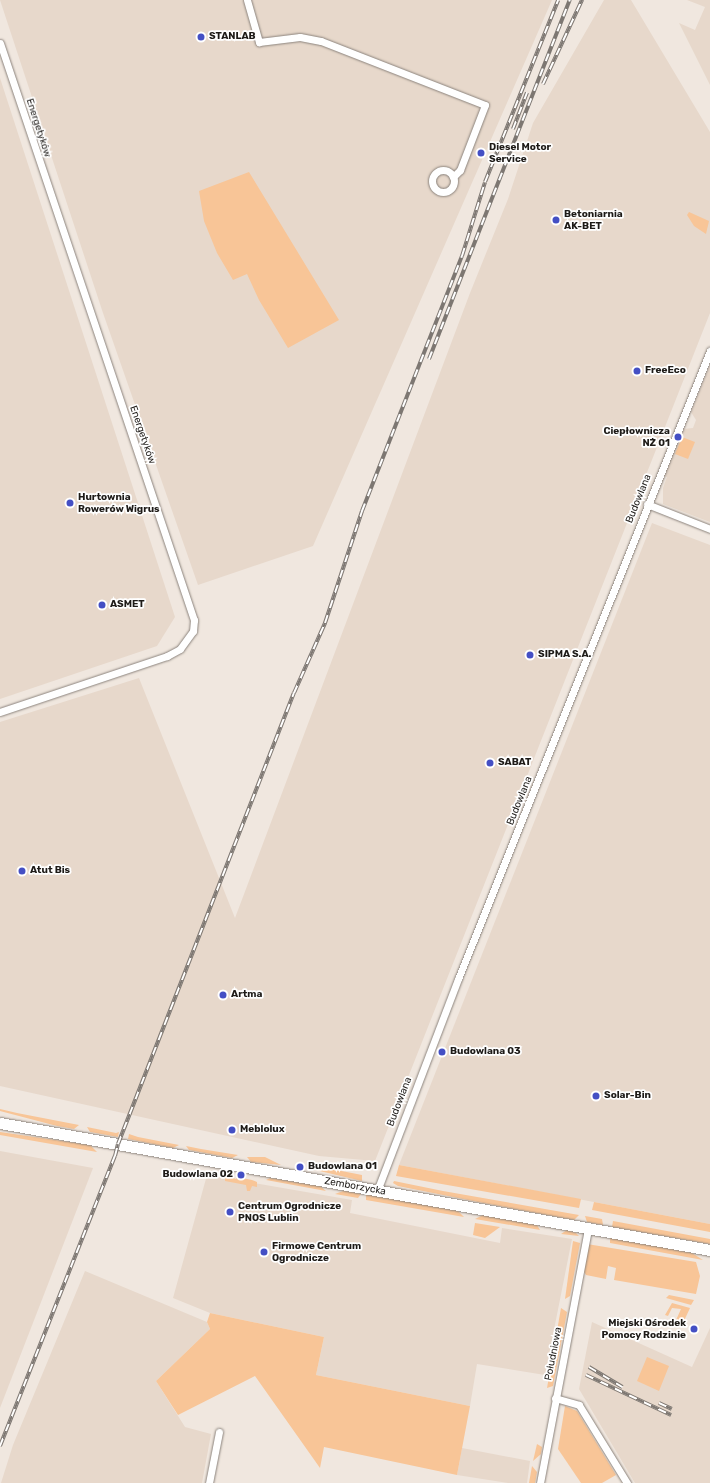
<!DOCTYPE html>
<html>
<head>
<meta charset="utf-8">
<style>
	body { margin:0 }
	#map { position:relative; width:710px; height:1483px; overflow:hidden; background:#f0e7df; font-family:Rubik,sans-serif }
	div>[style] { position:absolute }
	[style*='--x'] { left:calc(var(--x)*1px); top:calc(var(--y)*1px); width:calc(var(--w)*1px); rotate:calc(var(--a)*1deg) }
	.built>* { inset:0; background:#e7d8cb }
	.green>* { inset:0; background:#f8c597 }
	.roads { filter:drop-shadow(0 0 1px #8b837c) drop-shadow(0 0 1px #8b837c) }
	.street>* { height:7px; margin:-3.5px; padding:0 3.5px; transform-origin:3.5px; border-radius:3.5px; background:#fff }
	.street>.ring { margin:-3.5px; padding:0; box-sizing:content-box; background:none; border:7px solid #fff; border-radius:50% }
	.secondary>* { height:11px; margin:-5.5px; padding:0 5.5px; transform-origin:5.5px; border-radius:5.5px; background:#fff }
	.rail>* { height:4px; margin-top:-2px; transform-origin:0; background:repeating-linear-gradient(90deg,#fff 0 8px,#7d7772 0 16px); box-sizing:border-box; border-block:1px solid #7d7772 }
	.dots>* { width:11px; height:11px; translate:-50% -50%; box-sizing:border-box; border:2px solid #fff; border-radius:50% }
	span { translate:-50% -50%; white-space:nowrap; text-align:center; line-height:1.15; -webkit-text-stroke:3.5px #fff; paint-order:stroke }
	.poi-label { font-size:10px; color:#1e1b18; font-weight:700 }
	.left { translate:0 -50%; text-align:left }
	.right { translate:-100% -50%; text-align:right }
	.street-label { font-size:10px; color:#1e1b18 }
</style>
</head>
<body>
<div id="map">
	<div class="built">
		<i style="clip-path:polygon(0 0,552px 0,313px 546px,198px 585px,103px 313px)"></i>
		<i style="clip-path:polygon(604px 0,631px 0,710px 132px,710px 313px,375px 1161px,319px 1156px,0 1086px,0 722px,139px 678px,235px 918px,470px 293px,508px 199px,533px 123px)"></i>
		<i style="clip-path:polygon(687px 0,710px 0,710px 85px,679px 23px,695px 30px,705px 7px)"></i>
		<i style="clip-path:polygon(0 78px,175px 617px,157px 646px,0 699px)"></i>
		<i style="clip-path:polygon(710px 365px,710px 522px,663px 504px,663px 488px,667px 477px,664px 476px,683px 429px,693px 428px,696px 420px,691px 412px)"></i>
		<i style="clip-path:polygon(652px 523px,710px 545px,710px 1224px,399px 1165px)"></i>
		<i style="clip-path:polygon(0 1151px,93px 1168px,0 1408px)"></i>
		<i style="clip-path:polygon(207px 1175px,352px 1200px,350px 1213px,500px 1243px,502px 1228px,572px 1239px,545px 1375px,477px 1364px,470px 1406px,316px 1375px,324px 1337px,210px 1313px,173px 1298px)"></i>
		<i style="clip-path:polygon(85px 1271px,207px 1322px,210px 1329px,156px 1381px,185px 1427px,211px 1434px,202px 1483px,1px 1483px,13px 1445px)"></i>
		<i style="clip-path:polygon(592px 1322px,692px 1367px,710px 1328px,710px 1483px,635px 1483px,579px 1389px)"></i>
		<i style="clip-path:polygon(462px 1448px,530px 1461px,527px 1483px,508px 1483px,457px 1475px)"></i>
	</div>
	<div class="green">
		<i style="clip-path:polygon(249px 172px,339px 320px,288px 348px,259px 300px,247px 274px,233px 280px,217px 253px,204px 221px,199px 191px)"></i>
		<i style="clip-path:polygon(689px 212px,709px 221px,706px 234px,694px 226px,687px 215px)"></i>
		<i style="clip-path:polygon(682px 437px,695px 442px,688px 459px,675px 454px)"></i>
		<i style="clip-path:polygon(0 1109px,17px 1113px,79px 1125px,74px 1129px,57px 1126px,0 1111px)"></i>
		<i style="clip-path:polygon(87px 1127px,116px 1133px,119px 1132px,118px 1137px,90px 1132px)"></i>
		<i style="clip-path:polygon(0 1132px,90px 1145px,97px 1152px,0 1135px)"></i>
		<i style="clip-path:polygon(129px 1134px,138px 1137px,179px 1145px,173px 1148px,128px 1139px)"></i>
		<i style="clip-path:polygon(186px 1146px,201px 1149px,238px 1155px,232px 1158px,205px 1153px,189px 1150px)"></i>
		<i style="clip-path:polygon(247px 1157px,265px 1157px,281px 1165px,251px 1162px)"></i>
		<i style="clip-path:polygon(311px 1165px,362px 1175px,362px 1181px,307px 1168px)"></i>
		<i style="clip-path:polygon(399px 1165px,581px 1199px,579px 1208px,396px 1176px)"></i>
		<i style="clip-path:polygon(225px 1175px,236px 1179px,237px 1177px,252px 1180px,257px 1182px,257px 1187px,252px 1186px,250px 1191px,247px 1191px,246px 1185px,225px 1181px)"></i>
		<i style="clip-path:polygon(270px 1178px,320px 1186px,326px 1191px,266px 1180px)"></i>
		<i style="clip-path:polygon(394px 1181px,443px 1191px,579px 1215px,574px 1220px,478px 1202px,398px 1186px,393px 1183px)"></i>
		<i style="clip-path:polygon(343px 1191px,346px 1191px,361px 1194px,358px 1198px,335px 1194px)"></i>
		<i style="clip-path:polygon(366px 1194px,458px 1211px,464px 1217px,366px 1200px)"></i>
		<i style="clip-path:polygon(594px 1202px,710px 1224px,710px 1232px,592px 1210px)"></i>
		<i style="clip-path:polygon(483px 1215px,537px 1225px,540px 1230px,475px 1219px)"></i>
		<i style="clip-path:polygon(585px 1216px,602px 1219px,603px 1225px,587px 1222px)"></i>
		<i style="clip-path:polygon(613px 1221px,710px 1239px,710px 1244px,612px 1227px)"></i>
		<i style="clip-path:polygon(475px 1223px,500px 1227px,485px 1238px,473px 1235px)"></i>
		<i style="clip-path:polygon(567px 1230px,576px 1233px,579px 1236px,561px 1234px)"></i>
		<i style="clip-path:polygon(610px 1237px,692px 1253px,703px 1260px,610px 1243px)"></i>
		<i style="clip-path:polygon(573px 1241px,580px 1243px,570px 1296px,565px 1299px)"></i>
		<i style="clip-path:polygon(587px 1244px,696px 1262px,700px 1276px,696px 1294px,614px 1280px,616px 1268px,608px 1266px,606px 1279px,586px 1275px,583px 1270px)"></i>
		<i style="clip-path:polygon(669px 1295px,694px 1300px,691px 1305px,666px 1298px)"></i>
		<i style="clip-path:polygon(672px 1303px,690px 1308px,683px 1323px,676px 1320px,681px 1309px,672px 1308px,668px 1316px,665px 1315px)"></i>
		<i style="clip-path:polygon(561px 1308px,567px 1312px,553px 1386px,547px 1388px)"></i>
		<i style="clip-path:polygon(210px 1313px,324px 1337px,316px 1375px,470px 1406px,457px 1475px,324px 1447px,320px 1468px,255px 1376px,178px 1415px,156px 1381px,210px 1329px,207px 1322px)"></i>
		<i style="clip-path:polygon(647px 1357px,669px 1366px,659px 1391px,637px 1381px)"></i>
		<i style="clip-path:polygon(565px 1406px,577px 1411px,616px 1475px,602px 1483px,581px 1483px,558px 1449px)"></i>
		<i style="clip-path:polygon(537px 1444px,542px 1447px,541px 1454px,533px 1461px)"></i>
		<i style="clip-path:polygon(532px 1466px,537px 1472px,535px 1483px,529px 1483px)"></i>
	</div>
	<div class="roads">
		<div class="street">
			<i style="--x:247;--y:0;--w:44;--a:74.1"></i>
			<i style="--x:259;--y:42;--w:41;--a:-7"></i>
			<i style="--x:300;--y:37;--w:21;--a:11"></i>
			<i style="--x:321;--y:41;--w:176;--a:21.3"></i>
			<i style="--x:485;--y:105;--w:70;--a:111"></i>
			<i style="--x:460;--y:170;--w:10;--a:135"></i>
			<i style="--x:0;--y:43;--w:609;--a:71.42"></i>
			<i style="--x:194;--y:620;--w:11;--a:95"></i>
			<i style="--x:193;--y:631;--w:22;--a:126"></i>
			<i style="--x:180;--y:649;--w:15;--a:152"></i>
			<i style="--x:167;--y:656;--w:176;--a:161.5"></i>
			<i class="ring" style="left:432px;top:170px;width:15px;height:15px"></i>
			<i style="--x:647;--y:504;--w:68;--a:21.6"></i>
			<i style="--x:377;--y:1191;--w:227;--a:-69.1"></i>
			<i style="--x:458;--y:979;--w:677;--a:-68.14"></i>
			<i style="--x:555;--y:1398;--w:25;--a:16"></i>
			<i style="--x:579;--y:1405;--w:92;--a:58.4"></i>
			<i style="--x:209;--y:1483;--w:52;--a:-78.9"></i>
			<i style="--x:540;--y:1483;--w:259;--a:-79.3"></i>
		</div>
		<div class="secondary">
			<i style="--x:0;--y:1123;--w:721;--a:10.14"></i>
		</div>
	</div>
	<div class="rail">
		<i style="--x:543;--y:84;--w:93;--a:-65.1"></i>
		<i style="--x:513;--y:129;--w:39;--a:-69"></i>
		<i style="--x:429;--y:359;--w:386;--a:-68.6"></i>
		<i style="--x:589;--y:1367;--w:39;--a:31"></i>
		<i style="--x:586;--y:1375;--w:94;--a:25.2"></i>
		<i style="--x:659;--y:1403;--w:14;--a:25"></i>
		<i style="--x:0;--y:1446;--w:312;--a:-68.4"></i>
		<i style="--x:115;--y:1156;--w:12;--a:-76"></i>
		<i style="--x:118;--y:1144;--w:484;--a:-68.7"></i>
		<i style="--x:294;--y:693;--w:77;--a:-66.1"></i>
		<i style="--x:325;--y:623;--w:118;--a:-71.7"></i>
		<i style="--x:362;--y:511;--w:274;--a:-68.6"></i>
		<i style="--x:462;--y:256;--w:77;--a:-72.7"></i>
		<i style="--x:485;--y:182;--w:196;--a:-68.1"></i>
	</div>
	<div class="dots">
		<i style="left:201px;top:37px;background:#444fc4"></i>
		<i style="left:481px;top:153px;background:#444fc4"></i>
		<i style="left:556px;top:220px;background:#444fc4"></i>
		<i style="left:637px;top:371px;background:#444fc4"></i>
		<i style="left:678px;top:437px;background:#444fc4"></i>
		<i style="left:70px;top:503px;background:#444fc4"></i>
		<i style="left:102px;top:605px;background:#444fc4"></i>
		<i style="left:530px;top:655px;background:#444fc4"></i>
		<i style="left:490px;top:763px;background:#444fc4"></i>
		<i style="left:22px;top:871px;background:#444fc4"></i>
		<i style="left:223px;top:995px;background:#444fc4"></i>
		<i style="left:442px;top:1052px;background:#444fc4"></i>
		<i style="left:596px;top:1096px;background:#444fc4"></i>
		<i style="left:232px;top:1130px;background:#444fc4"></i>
		<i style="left:300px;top:1167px;background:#444fc4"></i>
		<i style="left:241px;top:1175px;background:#444fc4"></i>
		<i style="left:230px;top:1212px;background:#444fc4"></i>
		<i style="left:264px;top:1252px;background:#444fc4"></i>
		<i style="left:694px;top:1329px;background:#444fc4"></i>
	</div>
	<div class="poi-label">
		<span class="left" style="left:209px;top:37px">STANLAB</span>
		<span class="left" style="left:489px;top:153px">Diesel Motor<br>Service</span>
		<span class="left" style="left:564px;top:220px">Betoniarnia<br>AK-BET</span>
		<span class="left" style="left:645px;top:371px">FreeEco</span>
		<span class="right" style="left:670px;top:437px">Ciepłownicza<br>NŻ 01</span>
		<span class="left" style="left:78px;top:503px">Hurtownia<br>Rowerów Wigrus</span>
		<span class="left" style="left:110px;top:605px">ASMET</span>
		<span class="left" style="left:538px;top:655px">SIPMA S.A.</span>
		<span class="left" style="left:498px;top:763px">SABAT</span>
		<span class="left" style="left:30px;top:871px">Atut Bis</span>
		<span class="left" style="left:231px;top:995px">Artma</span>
		<span class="left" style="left:450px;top:1052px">Budowlana 03</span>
		<span class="left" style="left:604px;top:1096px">Solar-Bin</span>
		<span class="left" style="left:240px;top:1130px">Meblolux</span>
		<span class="left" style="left:308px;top:1167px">Budowlana 01</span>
		<span class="right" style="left:233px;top:1175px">Budowlana 02</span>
		<span class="left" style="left:238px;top:1212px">Centrum Ogrodnicze<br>PNOS Lublin</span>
		<span class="left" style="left:272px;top:1252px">Firmowe Centrum<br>Ogrodnicze</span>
		<span class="right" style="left:686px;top:1329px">Miejski Ośrodek<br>Pomocy Rodzinie</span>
	</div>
	<div class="street-label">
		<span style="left:38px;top:128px;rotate:72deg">Energetyków</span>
		<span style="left:142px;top:435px;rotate:71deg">Energetyków</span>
		<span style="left:639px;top:499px;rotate:-68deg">Budowlana</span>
		<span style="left:520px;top:801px;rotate:-68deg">Budowlana</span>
		<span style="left:400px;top:1102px;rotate:-69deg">Budowlana</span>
		<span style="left:355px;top:1187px;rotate:10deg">Zemborzycka</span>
		<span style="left:554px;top:1354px;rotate:-79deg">Południowa</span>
	</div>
</div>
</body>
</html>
